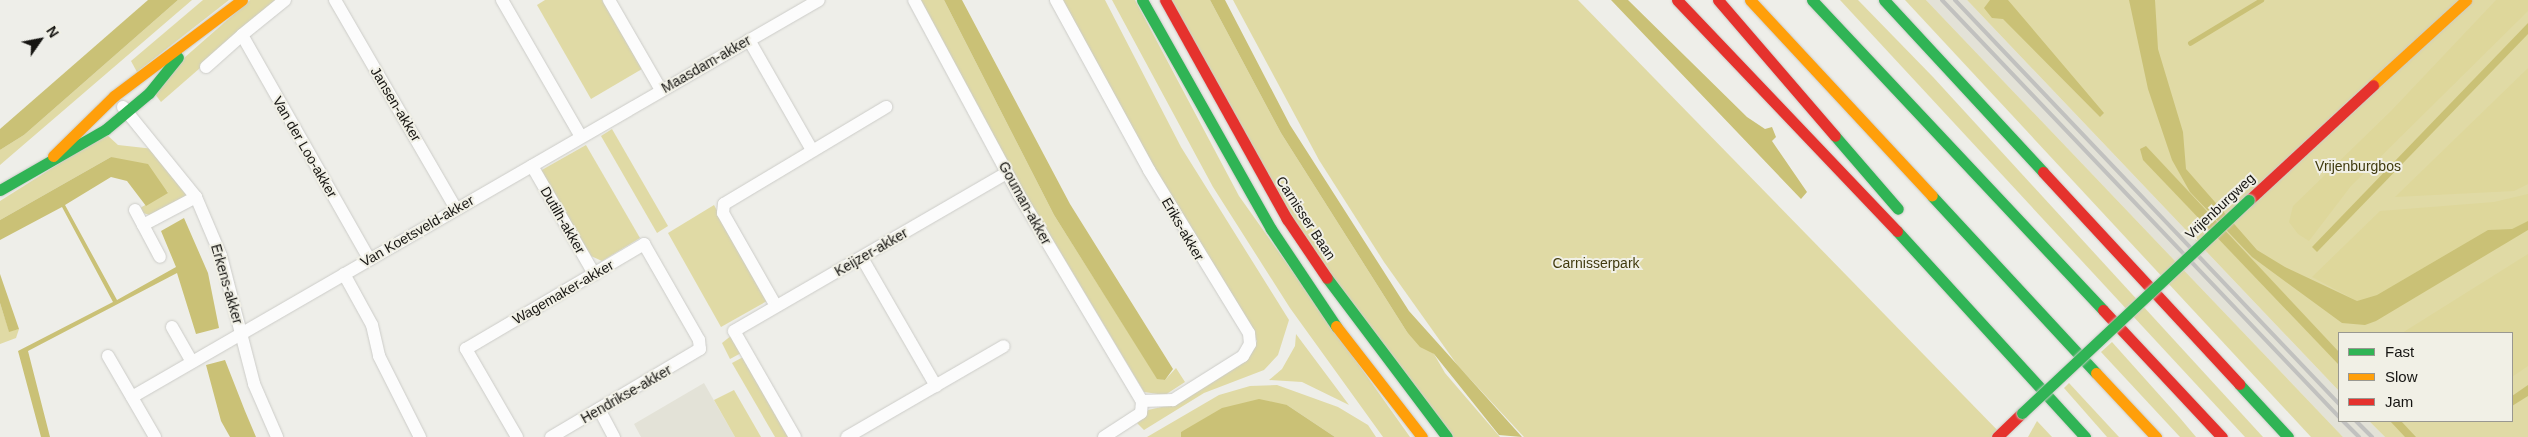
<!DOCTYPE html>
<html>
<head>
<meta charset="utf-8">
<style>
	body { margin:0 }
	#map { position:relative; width:2528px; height:437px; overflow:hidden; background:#eeeee9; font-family:Helvetica,sans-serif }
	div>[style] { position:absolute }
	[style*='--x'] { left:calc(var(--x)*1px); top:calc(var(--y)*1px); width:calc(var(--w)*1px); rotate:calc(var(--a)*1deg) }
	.built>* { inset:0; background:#e3e2d7 }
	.green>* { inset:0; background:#e0daa5 }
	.forest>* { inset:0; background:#ded79b }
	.water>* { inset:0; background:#cac176 }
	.stream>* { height:4.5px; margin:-2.25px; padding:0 2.25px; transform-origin:2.25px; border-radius:2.25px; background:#cac176 }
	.roads { filter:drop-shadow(0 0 1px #ccccc8) drop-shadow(0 0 1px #ccccc8) }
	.street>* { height:12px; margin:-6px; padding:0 6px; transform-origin:6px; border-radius:6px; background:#fcfcfc }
	.fast>* { height:11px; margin:-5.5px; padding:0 5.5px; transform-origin:5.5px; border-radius:5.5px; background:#30b455 }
	.slow>* { height:11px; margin:-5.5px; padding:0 5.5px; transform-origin:5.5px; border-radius:5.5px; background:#ff9f0a }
	.jam>* { height:11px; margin:-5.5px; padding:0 5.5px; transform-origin:5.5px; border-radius:5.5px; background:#e5322d }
	.rail>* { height:4px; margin:-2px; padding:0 2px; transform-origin:2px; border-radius:2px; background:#c1c1bf }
	.bridges { filter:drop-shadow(0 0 1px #ccccc8) drop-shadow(0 0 1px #ccccc8) }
	.fast-bridge>* { height:11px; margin:-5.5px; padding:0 5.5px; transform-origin:5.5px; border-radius:5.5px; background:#30b455 }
	span { translate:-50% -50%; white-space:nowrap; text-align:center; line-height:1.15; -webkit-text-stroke:4px #f1f0e6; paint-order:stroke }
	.street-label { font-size:14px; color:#161512 }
	.park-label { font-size:14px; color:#403a0e }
	.legend { position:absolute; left:2338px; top:332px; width:175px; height:90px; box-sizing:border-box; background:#f1f0e6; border:1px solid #999891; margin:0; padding:6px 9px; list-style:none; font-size:15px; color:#161512 }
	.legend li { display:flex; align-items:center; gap:10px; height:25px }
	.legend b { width:25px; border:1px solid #999891 }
	.north { position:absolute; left:15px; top:15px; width:50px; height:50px; -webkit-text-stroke:4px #f1f0e6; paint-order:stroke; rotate:57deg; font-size:14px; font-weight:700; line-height:20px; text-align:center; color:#161512 }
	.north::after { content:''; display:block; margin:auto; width:18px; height:22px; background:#161512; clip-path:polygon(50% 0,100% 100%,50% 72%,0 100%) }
</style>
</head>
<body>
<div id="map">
	<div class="built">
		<i style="clip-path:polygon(1926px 0,1967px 0,2339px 391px,2339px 421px,2369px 421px,2385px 437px,2343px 437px)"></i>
		<i style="clip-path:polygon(704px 383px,735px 437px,641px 437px,634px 424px)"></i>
	</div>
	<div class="green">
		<i style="clip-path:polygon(178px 0,192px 0,0 165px,0 150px,24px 135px)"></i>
		<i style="clip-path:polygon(203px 0,229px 0,137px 72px,131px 61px)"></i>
		<i style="clip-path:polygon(250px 0,278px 0,161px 102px,155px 94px,184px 58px)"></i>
		<i style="clip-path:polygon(545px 0,602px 0,642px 69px,591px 99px,537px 5px)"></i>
		<i style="clip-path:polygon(920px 0,944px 0,1054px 215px,1157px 378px,1165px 380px,1176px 368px,1185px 382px,1165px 395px,1144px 392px,1022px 188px)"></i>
		<i style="clip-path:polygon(1062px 0,1105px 0,1181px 147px,1289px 320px,1278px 355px,1264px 370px,1204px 393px,1144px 430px,1137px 423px,1148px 410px,1175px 404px,1249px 357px,1257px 341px,1208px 266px)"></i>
		<i style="clip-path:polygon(1112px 0,1135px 0,1239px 196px,1410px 437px,1383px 437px,1290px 308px,1213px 187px)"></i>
		<i style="clip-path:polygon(1168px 0,1210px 0,1281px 133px,1407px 332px,1434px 354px,1445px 373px,1500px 437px,1453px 437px,1290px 220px)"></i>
		<i style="clip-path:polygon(1233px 0,1578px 0,2004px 437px,1524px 437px,1458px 366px,1384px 262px,1319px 160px)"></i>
		<i style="clip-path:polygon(1840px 0,1858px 0,1933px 77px,2263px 437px,2245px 437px)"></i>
		<i style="clip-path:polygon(1905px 0,1926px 0,2343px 437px,2311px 437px)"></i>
		<i style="clip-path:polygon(1967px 0,2528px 0,2528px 437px,2385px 437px,2369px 421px,2512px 421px,2512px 333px,2339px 333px,2339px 391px)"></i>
		<i style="clip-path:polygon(612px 129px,668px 226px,657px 233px,601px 136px)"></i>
		<i style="clip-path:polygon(106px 134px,118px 145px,154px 149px,188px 194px,184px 201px,153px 216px,143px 213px,140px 208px,168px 192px,111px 157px,0 220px,0 201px)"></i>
		<i style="clip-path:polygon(586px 145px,640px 238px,602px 261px,591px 256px,540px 171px)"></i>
		<i style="clip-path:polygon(714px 205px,767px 301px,721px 327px,668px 233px)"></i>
		<i style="clip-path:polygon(0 303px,9px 331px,19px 329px,16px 338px,0 344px)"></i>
		<i style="clip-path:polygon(1296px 334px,1349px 405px,1302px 382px,1269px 380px,1282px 369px,1295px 346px)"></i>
		<i style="clip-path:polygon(732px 335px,743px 352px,730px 359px,722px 343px)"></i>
		<i style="clip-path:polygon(2112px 342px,2180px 418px,2196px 437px,2180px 437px,2101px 352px)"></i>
		<i style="clip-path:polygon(745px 356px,792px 437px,775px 437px,732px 363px)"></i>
		<i style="clip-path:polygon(2069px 383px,2119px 437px,2107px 437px,2064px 388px)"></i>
		<i style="clip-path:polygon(1277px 385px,1338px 407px,1368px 425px,1376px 437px,1335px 437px,1287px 405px,1181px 432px,1181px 437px,1147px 437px,1219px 395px,1250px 386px)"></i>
		<i style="clip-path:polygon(734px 390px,761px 437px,735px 437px,714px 400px)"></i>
		<i style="clip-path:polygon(2037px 421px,2052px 437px,2028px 437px)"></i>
	</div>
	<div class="forest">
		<i style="clip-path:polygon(2496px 0,2528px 0,2528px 11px,2351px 186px,2309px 241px,2298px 234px,2289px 222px,2293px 206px,2391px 111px)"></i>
		<i style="clip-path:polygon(2528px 68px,2528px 184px,2514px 191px,2395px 197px)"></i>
		<i style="clip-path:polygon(2528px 194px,2528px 221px,2512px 229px,2488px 230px,2377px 295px,2357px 301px,2312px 277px,2380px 211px,2494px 202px)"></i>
		<i style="clip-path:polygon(2528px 254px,2528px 366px,2512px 377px,2512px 333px,2402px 333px)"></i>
	</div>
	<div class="water">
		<i style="clip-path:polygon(148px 0,178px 0,24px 135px,0 150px,0 129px)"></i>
		<i style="clip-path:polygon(944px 0,962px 0,1070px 204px,1173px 369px,1165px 380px,1157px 379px,1054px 215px)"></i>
		<i style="clip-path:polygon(1210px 0,1225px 0,1290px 125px,1409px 311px,1522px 437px,1499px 435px,1434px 354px,1420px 347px,1407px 332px,1281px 133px)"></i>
		<i style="clip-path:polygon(1611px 0,1628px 0,1747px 117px,1765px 129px,1772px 127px,1776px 137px,1772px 141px,1807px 192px,1801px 199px)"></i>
		<i style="clip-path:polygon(1990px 0,2008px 0,2104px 113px,2100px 117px,2003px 19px,1992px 18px,1984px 8px)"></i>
		<i style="clip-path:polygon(2129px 0,2155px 0,2158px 49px,2183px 132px,2186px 169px,2257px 250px,2285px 267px,2357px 301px,2377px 295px,2488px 230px,2512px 229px,2528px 221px,2528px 230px,2376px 321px,2365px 325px,2342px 323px,2252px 257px,2190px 192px,2172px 160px,2148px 89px)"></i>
		<i style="clip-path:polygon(2528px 23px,2528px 34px,2317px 252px,2312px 247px)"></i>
		<i style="clip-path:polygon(2146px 146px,2339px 352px,2339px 365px,2143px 160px,2140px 149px)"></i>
		<i style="clip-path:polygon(111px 157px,148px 164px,168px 193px,146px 206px,127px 181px,111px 177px,65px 205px,117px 300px,176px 267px,161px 231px,184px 218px,208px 273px,219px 328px,196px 334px,177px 273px,28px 351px,50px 437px,41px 437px,18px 351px,113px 302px,62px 207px,0 240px,0 220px)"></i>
		<i style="clip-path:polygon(0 274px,19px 329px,9px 332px,0 303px)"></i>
		<i style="clip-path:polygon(225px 360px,245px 411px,256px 437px,230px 437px,221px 421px,206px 365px)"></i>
		<i style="clip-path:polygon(2528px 385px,2528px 396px,2512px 406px,2512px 396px)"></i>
		<i style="clip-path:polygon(1259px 399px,1287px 405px,1335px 437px,1181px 437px,1181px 432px,1222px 408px)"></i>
		<i style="clip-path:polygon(2390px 421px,2401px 421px,2416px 437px,2405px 437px)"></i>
	</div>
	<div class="stream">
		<i style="--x:2190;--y:43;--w:83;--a:-31.2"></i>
	</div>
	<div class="roads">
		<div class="street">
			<i style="--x:285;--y:0;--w:55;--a:140.9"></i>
			<i style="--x:242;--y:35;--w:257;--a:60.4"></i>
			<i style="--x:335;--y:0;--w:241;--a:59.9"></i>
			<i style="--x:502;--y:0;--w:158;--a:60"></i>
			<i style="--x:609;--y:0;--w:104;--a:60"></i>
			<i style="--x:914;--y:0;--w:221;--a:61.7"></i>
			<i style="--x:1019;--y:195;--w:240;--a:59.2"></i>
			<i style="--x:1056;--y:0;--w:194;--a:61.3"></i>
			<i style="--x:1149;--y:170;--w:191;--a:58.5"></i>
			<i style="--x:1249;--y:333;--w:11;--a:85"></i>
			<i style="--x:1250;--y:344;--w:14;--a:120"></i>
			<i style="--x:1243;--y:356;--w:83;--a:147.8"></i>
			<i style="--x:1173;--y:400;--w:31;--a:178"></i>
			<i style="--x:749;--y:40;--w:127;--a:60.2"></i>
			<i style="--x:206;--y:67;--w:48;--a:-41.6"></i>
			<i style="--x:123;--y:107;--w:116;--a:51"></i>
			<i style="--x:196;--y:197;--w:64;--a:67"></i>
			<i style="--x:221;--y:256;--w:132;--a:75.5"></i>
			<i style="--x:254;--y:384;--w:58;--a:66.5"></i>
			<i style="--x:532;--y:166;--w:125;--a:60.1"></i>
			<i style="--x:135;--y:210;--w:53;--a:62"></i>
			<i style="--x:143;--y:225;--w:60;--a:-27.8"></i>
			<i style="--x:862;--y:258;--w:148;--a:60"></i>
			<i style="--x:344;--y:274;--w:58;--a:61.2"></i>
			<i style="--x:372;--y:325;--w:32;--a:77"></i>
			<i style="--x:379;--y:356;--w:91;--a:63.2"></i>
			<i style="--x:776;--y:306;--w:107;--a:-119.7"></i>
			<i style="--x:723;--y:213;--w:9;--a:-84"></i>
			<i style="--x:724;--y:204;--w:189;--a:-30.9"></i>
			<i style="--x:172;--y:327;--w:40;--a:60.3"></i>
			<i style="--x:108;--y:356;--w:94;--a:59.9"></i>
			<i style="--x:132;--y:397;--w:793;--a:-30.02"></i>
			<i style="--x:599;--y:409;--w:32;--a:62"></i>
			<i style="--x:517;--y:437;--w:102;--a:-120.1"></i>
			<i style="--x:466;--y:349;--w:207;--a:-30.5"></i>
			<i style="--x:644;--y:244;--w:111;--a:60.2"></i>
			<i style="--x:699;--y:340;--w:9;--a:84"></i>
			<i style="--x:700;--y:349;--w:173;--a:149.4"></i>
			<i style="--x:795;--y:437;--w:122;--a:-119.9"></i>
			<i style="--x:734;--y:331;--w:315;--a:-30.1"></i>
			<i style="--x:847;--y:437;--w:181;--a:-30.1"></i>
			<i style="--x:1104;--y:437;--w:44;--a:-33"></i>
			<i style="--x:1141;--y:413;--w:12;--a:-85"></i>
		</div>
		<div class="fast">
			<i style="--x:1142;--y:0;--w:263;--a:60.6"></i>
			<i style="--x:1271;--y:229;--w:117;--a:56.2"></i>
			<i style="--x:1812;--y:0;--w:425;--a:46.8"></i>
			<i style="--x:1884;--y:0;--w:234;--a:47.2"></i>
			<i style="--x:1835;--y:136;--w:96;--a:49.2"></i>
			<i style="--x:0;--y:190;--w:122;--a:-29.9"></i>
			<i style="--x:106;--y:129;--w:56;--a:-39.9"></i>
			<i style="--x:149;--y:93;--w:46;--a:-51.1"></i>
			<i style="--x:1932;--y:196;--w:241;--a:47.2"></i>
			<i style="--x:1897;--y:231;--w:279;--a:47.6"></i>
			<i style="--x:1327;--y:278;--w:199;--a:53"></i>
			<i style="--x:2239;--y:384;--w:72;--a:47.2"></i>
		</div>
		<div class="slow">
			<i style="--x:1750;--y:0;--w:267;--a:47.1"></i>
			<i style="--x:2373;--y:85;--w:126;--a:-42.4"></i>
			<i style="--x:53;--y:156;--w:86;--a:-44.5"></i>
			<i style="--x:114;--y:96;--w:160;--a:-36.9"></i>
			<i style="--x:1336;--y:326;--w:140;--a:52.2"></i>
			<i style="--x:2096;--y:373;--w:88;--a:46.8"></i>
		</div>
		<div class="jam">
			<i style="--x:1165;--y:0;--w:251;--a:60.9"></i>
			<i style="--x:1287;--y:219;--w:71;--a:55.9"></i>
			<i style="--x:1677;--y:0;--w:319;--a:46.4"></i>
			<i style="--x:1718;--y:0;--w:179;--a:49.3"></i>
			<i style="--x:2043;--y:172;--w:289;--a:47.2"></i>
			<i style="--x:2249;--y:200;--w:169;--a:-42.8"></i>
			<i style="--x:2103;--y:310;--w:174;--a:46.9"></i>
			<i style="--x:1997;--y:437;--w:35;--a:-44"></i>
		</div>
	</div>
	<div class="rail">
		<i style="--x:1942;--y:0;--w:576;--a:46.41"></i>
		<i style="--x:1955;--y:0;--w:557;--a:46.45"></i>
		<i style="--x:2343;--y:421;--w:23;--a:45"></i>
		<i style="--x:2356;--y:421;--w:23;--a:45"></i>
	</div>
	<div class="bridges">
		<div class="fast-bridge">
			<i style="--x:2022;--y:413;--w:311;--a:-43.2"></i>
		</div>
	</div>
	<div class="street-label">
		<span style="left:706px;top:64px;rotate:-30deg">Maasdam-akker</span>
		<span style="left:396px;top:104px;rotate:59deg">Jansen-akker</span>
		<span style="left:305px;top:147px;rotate:60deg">Van der Loo-akker</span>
		<span style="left:1025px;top:203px;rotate:61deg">Gouman-akker</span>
		<span style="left:2220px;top:206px;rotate:-43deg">Vrijenburgweg</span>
		<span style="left:1306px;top:218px;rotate:57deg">Carnisser Baan</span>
		<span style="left:563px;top:220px;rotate:60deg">Dutilh-akker</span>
		<span style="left:1183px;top:229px;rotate:60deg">Eriks-akker</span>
		<span style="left:417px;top:231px;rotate:-30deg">Van Koetsveld-akker</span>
		<span style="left:871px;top:252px;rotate:-30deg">Keijzer-akker</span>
		<span style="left:227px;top:284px;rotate:74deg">Erkens-akker</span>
		<span style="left:563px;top:292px;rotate:-30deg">Wagemaker-akker</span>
		<span style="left:626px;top:394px;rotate:-30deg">Hendrikse-akker</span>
	</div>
	<div class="park-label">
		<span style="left:2358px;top:166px">Vrijenburgbos</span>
		<span style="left:1596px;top:263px">Carnisserpark</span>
	</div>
	<ul class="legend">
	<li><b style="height:6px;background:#30b455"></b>Fast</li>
	<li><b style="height:6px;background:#ff9f0a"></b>Slow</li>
	<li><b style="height:6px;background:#e5322d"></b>Jam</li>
	</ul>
	<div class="north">N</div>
</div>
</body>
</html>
